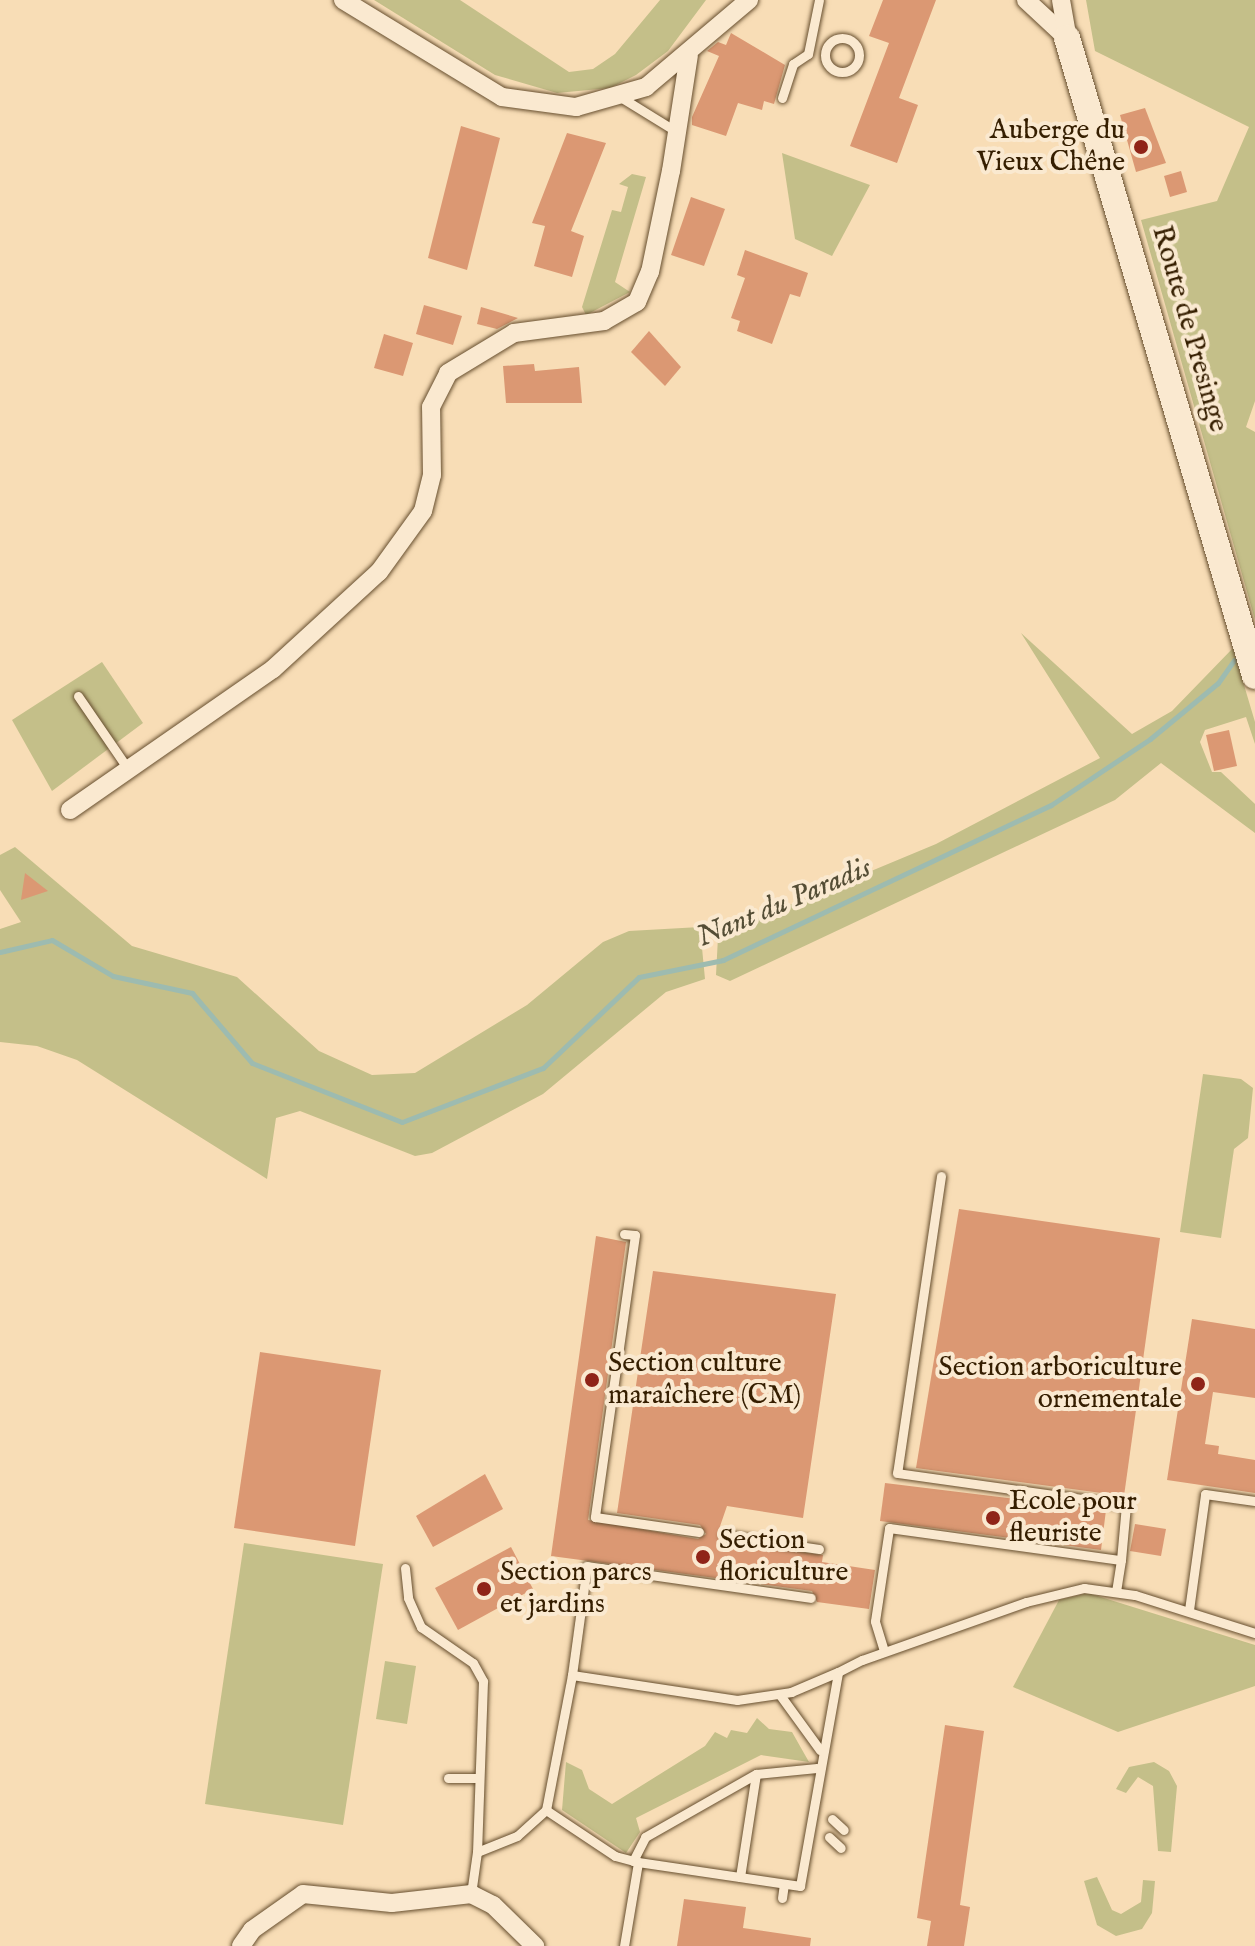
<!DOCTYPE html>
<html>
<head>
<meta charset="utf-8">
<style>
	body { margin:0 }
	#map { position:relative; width:1255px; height:1946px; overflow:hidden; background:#f8ddb6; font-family:"IM FELL English",serif }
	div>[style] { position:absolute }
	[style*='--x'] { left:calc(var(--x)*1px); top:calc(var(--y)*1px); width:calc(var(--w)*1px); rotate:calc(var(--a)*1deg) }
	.green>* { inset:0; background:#c4bf89 }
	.stream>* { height:5px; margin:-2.5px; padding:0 2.5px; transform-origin:2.5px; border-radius:2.5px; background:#9dbbb0 }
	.building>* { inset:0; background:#db9873 }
	.roads { filter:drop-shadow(0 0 2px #664e2e) drop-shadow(0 0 2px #664e2e) }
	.lane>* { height:9px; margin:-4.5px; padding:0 4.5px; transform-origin:4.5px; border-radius:4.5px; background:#fae9d0 }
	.lane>.ring { margin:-4.5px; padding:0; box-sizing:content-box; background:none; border:9px solid #fae9d0; border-radius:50% }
	.street>* { height:18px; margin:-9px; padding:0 9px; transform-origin:9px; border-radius:9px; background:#fae9d0 }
	.secondary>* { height:26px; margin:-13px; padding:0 13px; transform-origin:13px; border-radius:13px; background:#fae9d0 }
	.dots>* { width:22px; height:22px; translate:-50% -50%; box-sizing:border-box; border:4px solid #fae9d0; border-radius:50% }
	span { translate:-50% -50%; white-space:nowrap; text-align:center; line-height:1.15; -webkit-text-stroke:8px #fae9d0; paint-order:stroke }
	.poi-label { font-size:28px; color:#351e00 }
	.right { translate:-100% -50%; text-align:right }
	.left { translate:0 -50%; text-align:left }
	.street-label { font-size:28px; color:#351e00 }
	.water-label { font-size:30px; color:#544d35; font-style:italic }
</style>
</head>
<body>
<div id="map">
	<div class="green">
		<i style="clip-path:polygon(374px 0,460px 0,569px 72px,593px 69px,615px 54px,660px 0,706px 0,668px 51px,636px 75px,610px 88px,557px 93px,495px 75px)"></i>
		<i style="clip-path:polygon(1086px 0,1255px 0,1255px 401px,1246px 427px,1255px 432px,1255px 620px,1141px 220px,1217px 201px,1249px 127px,1095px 51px)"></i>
		<i style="clip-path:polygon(782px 153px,870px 185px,832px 256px,795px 239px)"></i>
		<i style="clip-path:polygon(632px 174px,646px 177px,615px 282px,630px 292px,586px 315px,582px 307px,612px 210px,621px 212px,628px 187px,619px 184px)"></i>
		<i style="clip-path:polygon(1021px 633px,1132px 734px,1172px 711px,1233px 648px,1255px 722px,1255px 744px,1246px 717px,1205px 730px,1200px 742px,1212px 772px,1221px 772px,1255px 804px,1255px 833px,1161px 763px,1115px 800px,730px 981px,716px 975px,718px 937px,725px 932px,936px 844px,1100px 758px)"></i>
		<i style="clip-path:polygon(102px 662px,143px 723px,52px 791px,12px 720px)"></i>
		<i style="clip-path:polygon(15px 847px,132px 946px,237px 977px,319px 1051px,372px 1075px,415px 1073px,527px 1005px,603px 942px,629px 931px,700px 927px,705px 979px,666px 992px,543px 1094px,432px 1153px,415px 1156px,300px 1111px,276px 1118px,267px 1179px,77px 1060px,37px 1046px,0 1042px,0 929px,21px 922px,0 890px,0 855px)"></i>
		<i style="clip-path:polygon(1203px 1074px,1241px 1079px,1253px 1088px,1248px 1138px,1234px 1149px,1221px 1238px,1180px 1232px)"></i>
		<i style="clip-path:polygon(244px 1543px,383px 1564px,343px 1825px,205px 1804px)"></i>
		<i style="clip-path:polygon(1088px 1593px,1255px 1645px,1255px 1686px,1118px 1732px,1013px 1687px,1059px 1600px)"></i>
		<i style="clip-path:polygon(385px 1661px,416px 1666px,407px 1724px,376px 1719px)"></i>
		<i style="clip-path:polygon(757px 1718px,769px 1729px,792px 1732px,809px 1762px,761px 1755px,636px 1818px,640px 1832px,626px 1853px,562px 1810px,566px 1762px,582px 1770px,589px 1789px,612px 1804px,705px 1746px,715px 1732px,727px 1738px,731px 1730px,747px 1733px)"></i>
		<i style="clip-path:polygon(1154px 1762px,1169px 1771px,1177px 1786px,1171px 1852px,1158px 1851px,1153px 1786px,1138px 1777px,1126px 1793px,1116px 1789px,1129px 1767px)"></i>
		<i style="clip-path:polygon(1097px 1877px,1112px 1910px,1121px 1914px,1141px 1902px,1143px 1880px,1155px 1881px,1152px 1913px,1142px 1929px,1116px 1936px,1097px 1925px,1084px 1881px)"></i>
	</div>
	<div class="stream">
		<i style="--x:0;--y:952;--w:53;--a:-13"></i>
		<i style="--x:52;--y:940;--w:71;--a:30.5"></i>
		<i style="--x:113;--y:976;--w:81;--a:12.1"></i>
		<i style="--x:192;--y:993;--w:92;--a:49.4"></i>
		<i style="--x:252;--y:1063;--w:161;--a:21.5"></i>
		<i style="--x:402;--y:1122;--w:151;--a:-21"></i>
		<i style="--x:543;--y:1068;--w:132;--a:-43.5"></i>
		<i style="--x:639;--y:977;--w:86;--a:-11.4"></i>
		<i style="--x:723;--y:960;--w:363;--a:-25.3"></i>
		<i style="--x:1051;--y:805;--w:119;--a:-33.7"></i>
		<i style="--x:1150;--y:739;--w:88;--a:-39.5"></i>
		<i style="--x:1218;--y:683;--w:28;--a:-55"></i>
	</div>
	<div class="building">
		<i style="clip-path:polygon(883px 0,936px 0,899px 98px,918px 105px,897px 163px,850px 146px,889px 43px,869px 36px)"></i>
		<i style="clip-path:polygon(731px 33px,785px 65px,774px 104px,764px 101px,762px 110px,738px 103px,726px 136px,692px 125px,692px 117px,719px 56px,707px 51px,718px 42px,726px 45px)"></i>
		<i style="clip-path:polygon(1145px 108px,1166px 163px,1136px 172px,1120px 115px)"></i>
		<i style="clip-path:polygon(461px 126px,500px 138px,467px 270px,428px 258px)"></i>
		<i style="clip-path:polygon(567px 133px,606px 143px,571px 231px,584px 236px,572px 277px,534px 266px,545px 226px,532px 223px)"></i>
		<i style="clip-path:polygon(1181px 171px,1187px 192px,1170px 197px,1164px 176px)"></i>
		<i style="clip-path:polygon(691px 197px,725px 209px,704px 266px,671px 255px)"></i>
		<i style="clip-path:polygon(745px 250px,808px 273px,800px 297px,790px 294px,772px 344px,737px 331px,740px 321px,731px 318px,745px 278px,737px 275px)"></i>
		<i style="clip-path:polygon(424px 305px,462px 316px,453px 345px,416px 334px)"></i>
		<i style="clip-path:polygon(481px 307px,518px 318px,497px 329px,477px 324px)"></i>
		<i style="clip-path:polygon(649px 331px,681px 367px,665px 386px,631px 352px)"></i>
		<i style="clip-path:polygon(384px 334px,413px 343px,403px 376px,374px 368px)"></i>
		<i style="clip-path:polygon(534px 364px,535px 371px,579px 367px,582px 403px,506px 403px,503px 366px)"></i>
		<i style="clip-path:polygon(1229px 730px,1237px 766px,1214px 771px,1206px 735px)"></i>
		<i style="clip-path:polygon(25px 873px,48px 891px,21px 900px)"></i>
		<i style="clip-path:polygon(959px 1209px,1160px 1238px,1124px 1496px,916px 1468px)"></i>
		<i style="clip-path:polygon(596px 1236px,626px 1242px,588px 1520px,698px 1539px,706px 1534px,700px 1525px,617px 1513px,653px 1271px,836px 1294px,803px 1518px,727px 1506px,717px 1535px,723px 1542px,823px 1555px,822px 1562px,875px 1570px,869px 1609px,817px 1602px,812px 1591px,551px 1556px)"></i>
		<i style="clip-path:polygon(1192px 1319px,1255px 1329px,1255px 1398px,1213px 1392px,1205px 1444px,1219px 1446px,1218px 1454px,1255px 1460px,1255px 1493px,1167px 1480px)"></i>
		<i style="clip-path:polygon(260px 1352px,381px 1370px,355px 1546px,234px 1528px)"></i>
		<i style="clip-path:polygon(485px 1474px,503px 1509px,433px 1547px,416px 1516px)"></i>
		<i style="clip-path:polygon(885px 1483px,1106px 1510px,1101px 1550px,880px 1521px)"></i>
		<i style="clip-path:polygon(1135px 1524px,1166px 1529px,1161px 1556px,1130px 1551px)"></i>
		<i style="clip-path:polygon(511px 1547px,533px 1589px,458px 1630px,435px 1588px)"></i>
		<i style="clip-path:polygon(945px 1725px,984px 1731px,960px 1905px,970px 1907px,964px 1946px,927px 1946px,931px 1921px,917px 1918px)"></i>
		<i style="clip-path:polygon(684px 1899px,746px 1907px,743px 1928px,811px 1938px,810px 1946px,677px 1946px)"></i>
	</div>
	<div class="roads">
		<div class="lane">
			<i class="ring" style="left:825px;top:38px;width:25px;height:25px"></i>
			<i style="--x:622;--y:98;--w:65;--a:31.7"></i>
			<i style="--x:782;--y:98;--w:36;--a:-72"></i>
			<i style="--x:793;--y:64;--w:18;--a:-34"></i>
			<i style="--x:808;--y:54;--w:55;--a:-78.5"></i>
			<i style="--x:78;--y:696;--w:92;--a:55.6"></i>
			<i style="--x:941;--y:1176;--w:300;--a:98.4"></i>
			<i style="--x:897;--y:1473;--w:231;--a:8"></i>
			<i style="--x:1126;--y:1505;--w:55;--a:95.2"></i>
			<i style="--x:624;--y:1234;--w:11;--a:5"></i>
			<i style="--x:635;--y:1235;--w:285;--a:98.1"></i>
			<i style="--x:595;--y:1517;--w:105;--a:8.2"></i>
			<i style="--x:724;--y:1535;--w:96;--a:8.4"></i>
			<i style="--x:405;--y:1568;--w:30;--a:84"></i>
			<i style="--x:408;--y:1598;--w:32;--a:66"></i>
			<i style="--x:421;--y:1627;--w:63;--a:34.7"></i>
			<i style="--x:473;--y:1663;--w:21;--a:61"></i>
			<i style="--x:483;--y:1681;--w:171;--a:92"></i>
			<i style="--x:1189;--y:1610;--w:117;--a:-82.1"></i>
			<i style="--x:1205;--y:1494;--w:50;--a:8"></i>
			<i style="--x:884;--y:1651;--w:31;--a:-107"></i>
			<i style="--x:875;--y:1621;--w:94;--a:-81.4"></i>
			<i style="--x:889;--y:1528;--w:234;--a:7.9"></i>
			<i style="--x:1121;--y:1560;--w:32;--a:99"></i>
			<i style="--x:572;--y:1675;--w:110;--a:-82.2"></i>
			<i style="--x:587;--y:1566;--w:226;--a:8.1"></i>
			<i style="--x:780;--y:1695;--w:68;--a:54"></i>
			<i style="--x:448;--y:1778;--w:29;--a:0"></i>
			<i style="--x:546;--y:1810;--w:83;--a:33.7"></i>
			<i style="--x:615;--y:1856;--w:24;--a:15"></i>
			<i style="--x:832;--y:1819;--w:16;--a:43"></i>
			<i style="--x:829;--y:1837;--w:16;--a:43"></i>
			<i style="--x:633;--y:1861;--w:27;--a:-63"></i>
			<i style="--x:645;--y:1837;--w:128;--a:-29.6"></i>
			<i style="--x:756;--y:1774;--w:61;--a:-5.6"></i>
			<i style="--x:740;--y:1877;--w:104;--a:-81.2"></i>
			<i style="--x:471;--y:1894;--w:42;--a:-81.9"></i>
			<i style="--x:477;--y:1852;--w:43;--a:-21.8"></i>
			<i style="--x:517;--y:1836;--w:39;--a:-42"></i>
			<i style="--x:546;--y:1810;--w:137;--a:-79.1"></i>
			<i style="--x:572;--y:1675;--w:167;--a:8.6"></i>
			<i style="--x:737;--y:1700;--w:55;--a:-8.4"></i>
			<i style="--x:791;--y:1692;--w:51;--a:-23.1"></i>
			<i style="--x:782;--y:1898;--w:14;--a:-82"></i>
			<i style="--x:624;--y:1946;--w:85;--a:-80.5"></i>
			<i style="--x:638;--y:1862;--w:164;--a:8.4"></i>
			<i style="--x:800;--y:1886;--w:217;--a:-79.9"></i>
			<i style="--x:838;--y:1672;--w:27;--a:-27"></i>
			<i style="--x:862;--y:1660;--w:174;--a:-19.5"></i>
			<i style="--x:1026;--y:1602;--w:60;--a:-13.6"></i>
			<i style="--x:1084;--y:1588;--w:51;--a:7.8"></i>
			<i style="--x:1135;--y:1595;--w:126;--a:17.6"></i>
		</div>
		<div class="street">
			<i style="--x:343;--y:0;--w:186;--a:31.4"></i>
			<i style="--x:502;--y:97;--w:75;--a:7.7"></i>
			<i style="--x:576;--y:107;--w:73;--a:-15.9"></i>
			<i style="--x:646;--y:87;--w:135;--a:-40.2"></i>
			<i style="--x:1026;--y:0;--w:56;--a:42.8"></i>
			<i style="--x:1061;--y:0;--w:36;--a:80"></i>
			<i style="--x:70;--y:810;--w:247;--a:-34.8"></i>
			<i style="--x:273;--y:669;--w:144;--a:-42.5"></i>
			<i style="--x:379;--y:572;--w:75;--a:-54.2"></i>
			<i style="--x:423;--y:511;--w:37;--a:-76"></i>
			<i style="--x:432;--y:475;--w:68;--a:-90.8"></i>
			<i style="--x:431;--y:407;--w:38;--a:-63"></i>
			<i style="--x:448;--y:373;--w:77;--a:-31.2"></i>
			<i style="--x:514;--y:333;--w:91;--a:-7.6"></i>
			<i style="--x:604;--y:321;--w:38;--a:-30"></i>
			<i style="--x:637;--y:302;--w:33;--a:-67"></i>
			<i style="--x:650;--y:272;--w:103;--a:-78.3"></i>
			<i style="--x:671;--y:171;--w:117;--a:-81.2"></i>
			<i style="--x:241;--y:1946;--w:19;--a:-55"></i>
			<i style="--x:252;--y:1930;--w:62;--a:-35.2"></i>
			<i style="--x:303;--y:1894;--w:89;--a:5.8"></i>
			<i style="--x:392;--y:1903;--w:80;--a:-6.5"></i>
			<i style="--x:471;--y:1894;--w:25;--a:27"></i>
			<i style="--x:493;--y:1905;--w:59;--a:44.3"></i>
		</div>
		<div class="secondary">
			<i style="--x:1067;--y:38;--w:665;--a:73.58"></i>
		</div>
	</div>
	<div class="dots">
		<i style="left:1141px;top:147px;background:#8f2418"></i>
		<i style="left:592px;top:1380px;background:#8f2418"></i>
		<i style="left:1198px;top:1384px;background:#8f2418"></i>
		<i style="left:993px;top:1518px;background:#8f2418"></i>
		<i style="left:703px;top:1557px;background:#8f2418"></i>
		<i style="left:484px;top:1589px;background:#8f2418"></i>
	</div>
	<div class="poi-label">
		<span class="right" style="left:1125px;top:147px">Auberge du<br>Vieux Chêne</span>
		<span class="left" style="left:608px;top:1380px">Section culture<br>maraîchere (CM)</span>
		<span class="right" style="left:1182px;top:1384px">Section arboriculture<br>ornementale</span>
		<span class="left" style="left:1009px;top:1518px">Ecole pour<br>fleuriste</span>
		<span class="left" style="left:719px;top:1557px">Section<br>floriculture</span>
		<span class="left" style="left:500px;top:1589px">Section parcs<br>et jardins</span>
	</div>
	<div class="street-label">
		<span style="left:1189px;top:329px;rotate:74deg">Route de Presinge</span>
	</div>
	<div class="water-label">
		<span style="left:784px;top:903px;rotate:-23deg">Nant du Paradis</span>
	</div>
</div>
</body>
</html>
